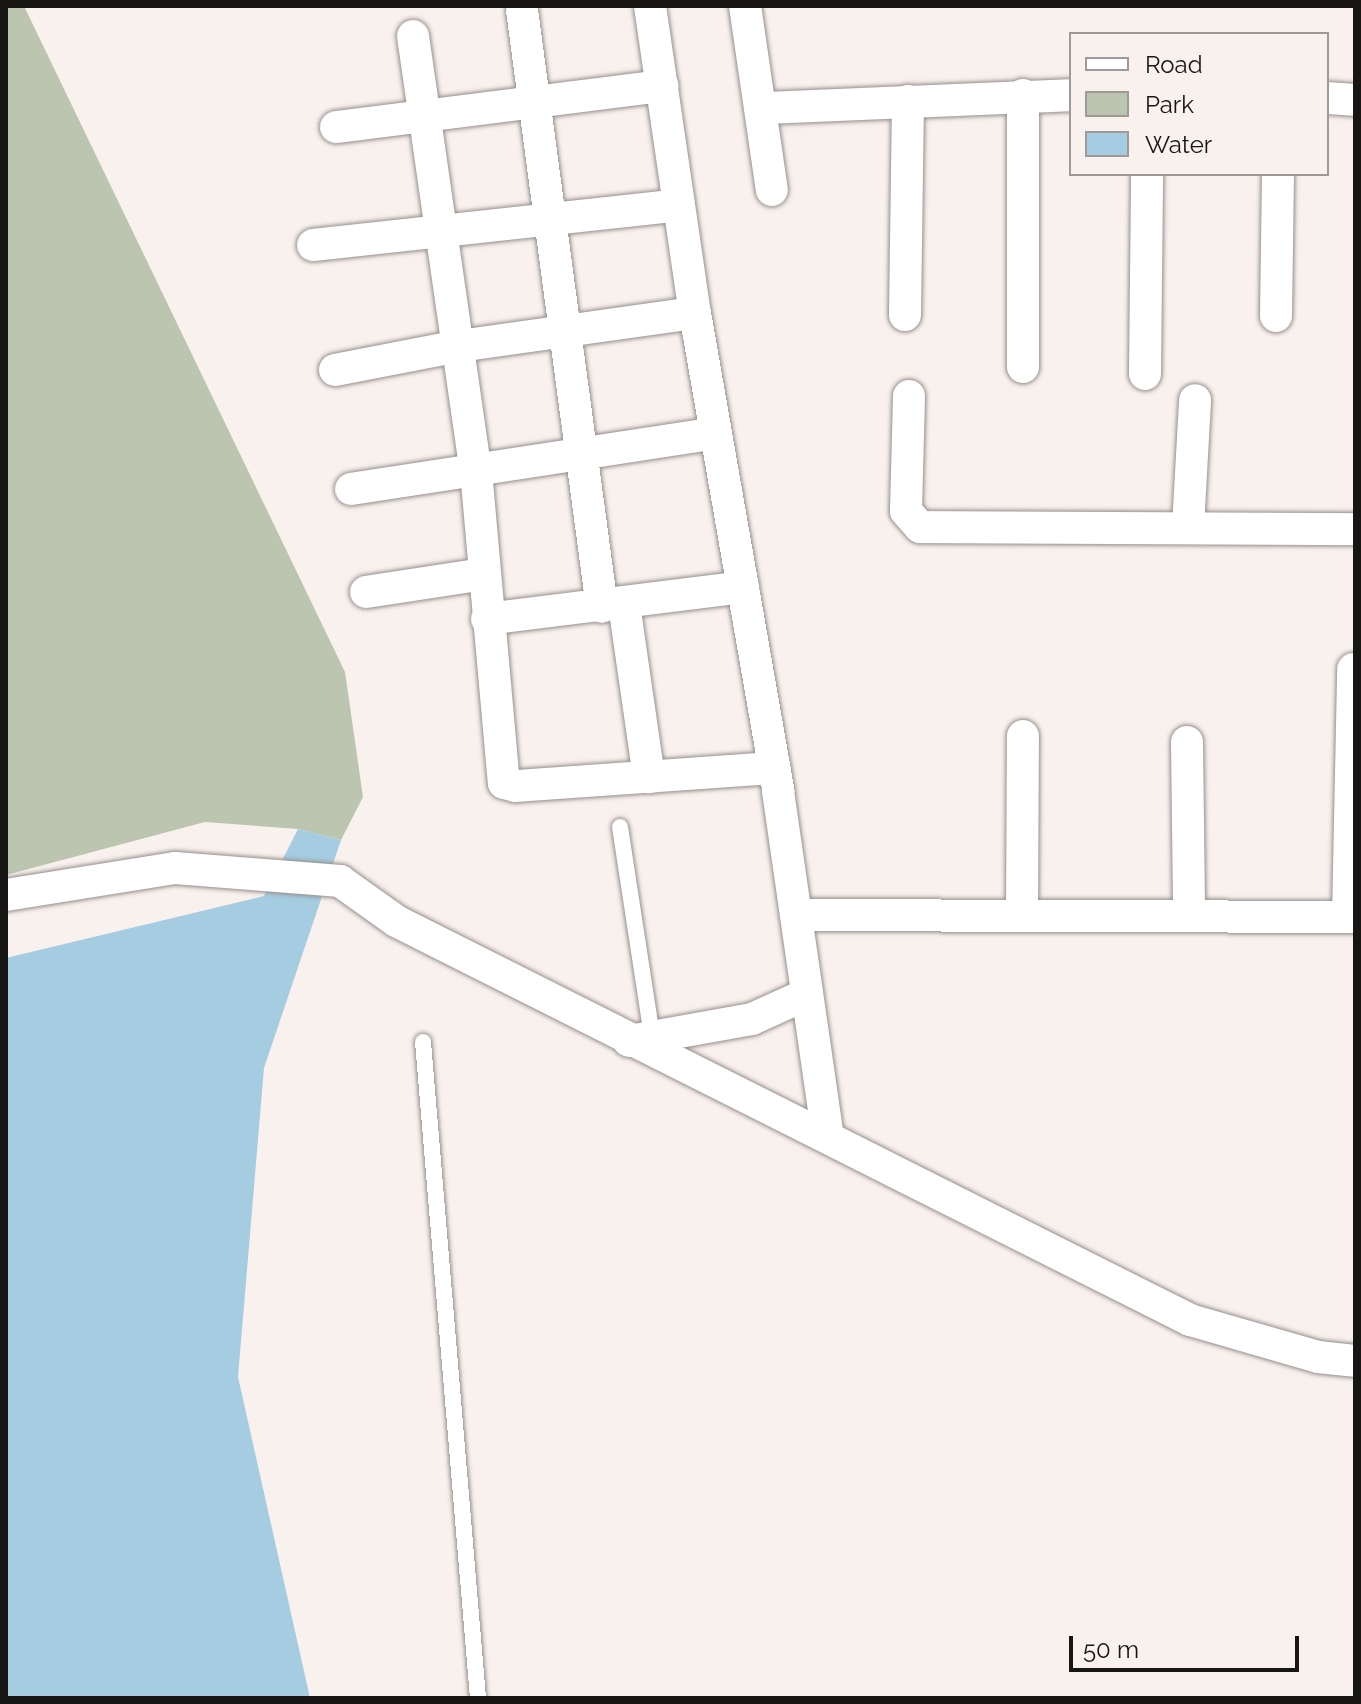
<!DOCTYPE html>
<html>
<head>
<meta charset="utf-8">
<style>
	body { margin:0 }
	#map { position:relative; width:1361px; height:1704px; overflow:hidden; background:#f9f1ee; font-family:Raleway,sans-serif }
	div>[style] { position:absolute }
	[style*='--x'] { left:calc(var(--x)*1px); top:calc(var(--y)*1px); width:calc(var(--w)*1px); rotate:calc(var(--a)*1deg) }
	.green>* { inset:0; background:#bbc5af }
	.water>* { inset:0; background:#a5cce1 }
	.roads { filter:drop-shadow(0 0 2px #968f8c) drop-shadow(0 0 2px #968f8c) }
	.service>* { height:16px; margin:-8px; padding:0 8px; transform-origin:8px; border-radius:8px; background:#fff }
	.minor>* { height:32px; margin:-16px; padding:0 16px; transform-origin:16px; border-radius:16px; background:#fff }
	span { translate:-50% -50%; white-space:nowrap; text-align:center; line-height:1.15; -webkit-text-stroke:8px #f9f1ee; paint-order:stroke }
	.frame { position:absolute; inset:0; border:8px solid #181615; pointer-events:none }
	.legend { position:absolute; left:1069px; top:32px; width:260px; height:144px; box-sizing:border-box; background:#f9f1ee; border:2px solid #9f9997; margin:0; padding:10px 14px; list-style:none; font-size:24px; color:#181615 }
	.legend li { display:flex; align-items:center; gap:16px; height:40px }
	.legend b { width:40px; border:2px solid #9f9997 }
	.scale { position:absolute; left:1069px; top:1636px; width:230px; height:36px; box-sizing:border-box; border:4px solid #181615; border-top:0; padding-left:10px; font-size:24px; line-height:28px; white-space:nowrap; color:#181615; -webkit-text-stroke:6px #f9f1ee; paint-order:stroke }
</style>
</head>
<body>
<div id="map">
	<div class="green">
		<i style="clip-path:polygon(6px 6px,24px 6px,345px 672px,363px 797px,341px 840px,298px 829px,205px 822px,6px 875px)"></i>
	</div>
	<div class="water">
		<i style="clip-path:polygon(298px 829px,341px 840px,264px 1068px,238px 1377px,310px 1698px,6px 1698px,6px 958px,264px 896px)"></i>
	</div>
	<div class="roads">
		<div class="service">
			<i style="--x:620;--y:827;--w:210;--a:81.3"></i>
			<i style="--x:423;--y:1042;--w:658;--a:85.21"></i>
		</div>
		<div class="minor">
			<i style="--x:650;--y:6;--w:310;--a:81.7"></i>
			<i style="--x:695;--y:313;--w:485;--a:80.1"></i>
			<i style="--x:778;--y:791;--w:349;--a:81.8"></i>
			<i style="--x:745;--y:6;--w:186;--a:81.7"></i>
			<i style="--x:522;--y:10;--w:602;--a:82.37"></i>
			<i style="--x:413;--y:36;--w:440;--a:81.8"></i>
			<i style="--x:476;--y:471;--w:313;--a:84.9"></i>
			<i style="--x:504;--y:783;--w:12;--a:14"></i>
			<i style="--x:516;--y:786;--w:259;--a:-4"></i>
			<i style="--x:1023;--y:95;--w:272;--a:90"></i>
			<i style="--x:1327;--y:98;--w:28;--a:4"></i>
			<i style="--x:764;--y:108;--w:307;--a:-2.4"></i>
			<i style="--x:336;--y:127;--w:329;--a:-7.2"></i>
			<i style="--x:313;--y:245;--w:368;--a:-6.2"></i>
			<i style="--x:905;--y:315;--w:214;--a:-89.2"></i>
			<i style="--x:1276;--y:316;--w:142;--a:-89.2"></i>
			<i style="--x:335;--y:370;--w:126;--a:-11"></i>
			<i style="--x:459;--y:346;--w:238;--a:-8"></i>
			<i style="--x:1145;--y:374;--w:200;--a:-89.4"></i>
			<i style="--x:909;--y:396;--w:115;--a:91.5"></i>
			<i style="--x:906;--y:511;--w:21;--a:49"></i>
			<i style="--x:920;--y:527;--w:435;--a:0.3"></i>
			<i style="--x:351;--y:489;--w:368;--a:-8.7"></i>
			<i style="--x:1188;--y:527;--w:127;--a:-86.8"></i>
			<i style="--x:366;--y:592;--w:119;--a:-8.7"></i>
			<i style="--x:624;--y:604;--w:175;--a:81.8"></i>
			<i style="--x:487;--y:619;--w:258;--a:-7.1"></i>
			<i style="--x:1187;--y:742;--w:174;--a:89.3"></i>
			<i style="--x:6;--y:895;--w:171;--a:-9.1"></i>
			<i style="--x:175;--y:868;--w:166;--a:4.5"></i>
			<i style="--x:340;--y:881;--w:69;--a:35.5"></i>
			<i style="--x:396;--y:921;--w:889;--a:26.68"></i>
			<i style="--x:1190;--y:1320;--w:133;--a:16.1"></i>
			<i style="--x:1318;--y:1357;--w:37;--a:6"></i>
			<i style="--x:796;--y:915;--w:559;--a:0.2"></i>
			<i style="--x:1022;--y:915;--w:179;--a:-89.7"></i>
			<i style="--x:1348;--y:917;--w:248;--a:-88.8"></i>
			<i style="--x:629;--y:1041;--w:125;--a:-10.1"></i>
			<i style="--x:752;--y:1019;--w:60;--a:-24.4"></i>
		</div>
	</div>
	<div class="frame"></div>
	<ul class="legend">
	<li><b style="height:10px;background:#fff"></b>Road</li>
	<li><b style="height:22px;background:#bbc5af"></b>Park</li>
	<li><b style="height:22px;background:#a5cce1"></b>Water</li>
	</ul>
	<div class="scale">50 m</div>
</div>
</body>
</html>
